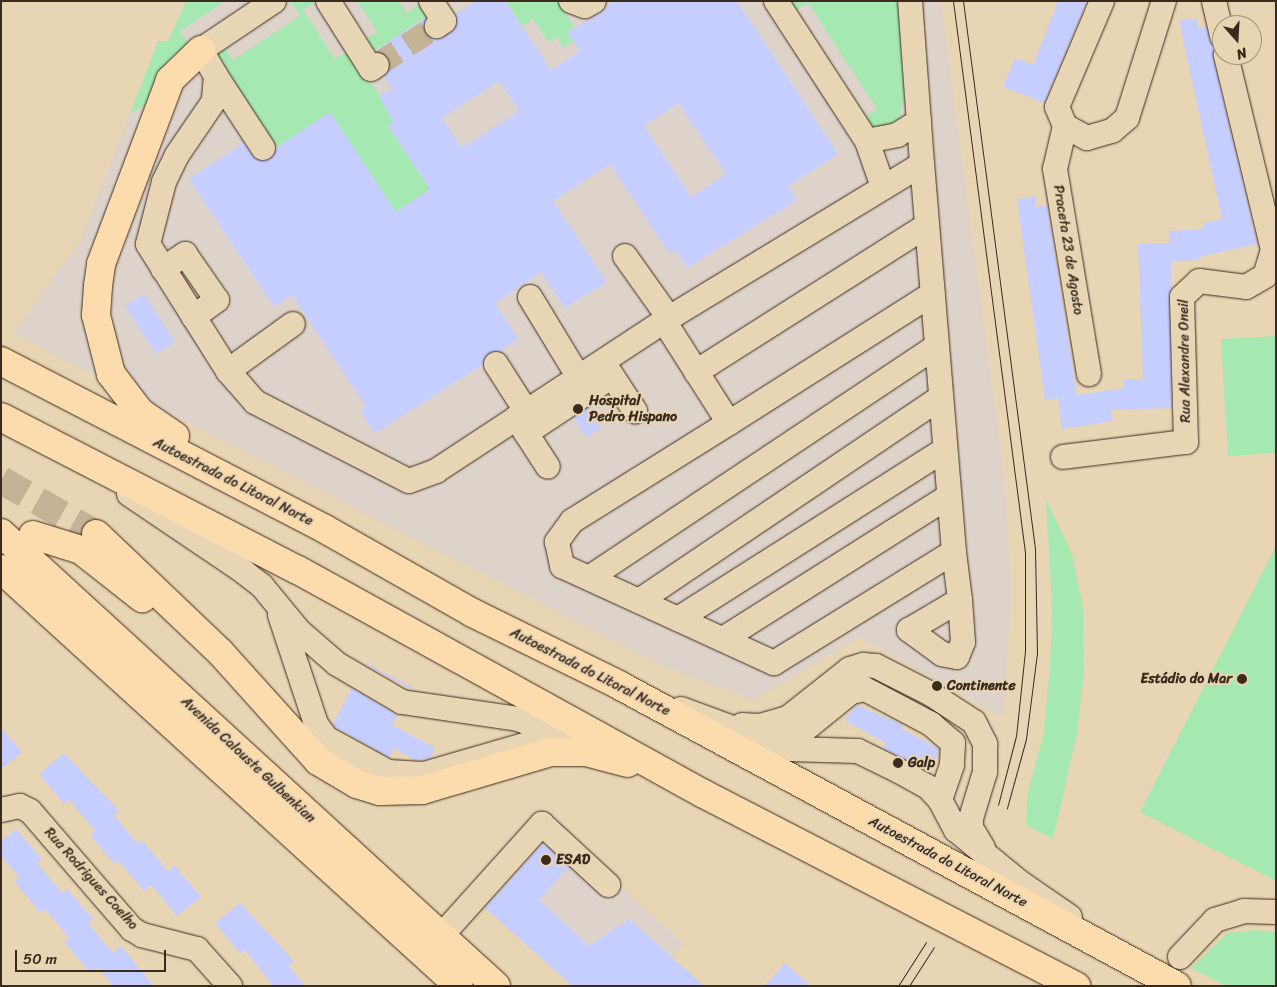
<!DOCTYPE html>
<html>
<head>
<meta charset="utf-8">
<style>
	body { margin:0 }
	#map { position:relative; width:1277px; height:987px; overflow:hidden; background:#e8d5b3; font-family:Sriracha,sans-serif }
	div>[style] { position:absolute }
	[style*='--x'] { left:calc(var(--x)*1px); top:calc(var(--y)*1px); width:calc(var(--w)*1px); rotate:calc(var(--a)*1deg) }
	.built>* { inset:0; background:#ded3ca }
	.green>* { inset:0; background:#a6e8b2 }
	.building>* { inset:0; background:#c6cdff }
	.minor-tunnel>* { height:24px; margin-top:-12px; transform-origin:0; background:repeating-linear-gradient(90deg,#c5b395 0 24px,transparent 0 36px) }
	.highway-tunnel>* { height:28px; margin-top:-14px; transform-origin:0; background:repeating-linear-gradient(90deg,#c5b395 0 28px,transparent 0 42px) }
	.roads { filter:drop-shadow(0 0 1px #3b2a1e) drop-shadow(0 0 1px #3b2a1e) }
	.minor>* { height:24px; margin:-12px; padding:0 12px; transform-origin:12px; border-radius:12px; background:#e8d5b3 }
	.major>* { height:28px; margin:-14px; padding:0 14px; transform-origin:14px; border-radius:14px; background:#fcdcac }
	.highway>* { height:28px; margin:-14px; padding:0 14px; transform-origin:14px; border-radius:14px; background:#fcdcac }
	.tram>* { height:1px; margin:-0.5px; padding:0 0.5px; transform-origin:0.5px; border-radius:0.5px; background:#3b2a1e }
	.dots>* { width:14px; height:14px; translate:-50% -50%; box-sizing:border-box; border:2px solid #e8d5b3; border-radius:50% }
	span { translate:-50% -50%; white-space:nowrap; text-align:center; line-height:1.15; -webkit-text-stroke:4px #e8d5b3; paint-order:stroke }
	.street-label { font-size:14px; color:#3b2a1e }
	.poi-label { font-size:14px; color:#3b2a1e; font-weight:700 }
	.left { translate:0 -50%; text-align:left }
	.right { translate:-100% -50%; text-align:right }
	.frame { position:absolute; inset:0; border:2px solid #3b2a1e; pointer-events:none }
	.north { position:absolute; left:1212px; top:15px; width:50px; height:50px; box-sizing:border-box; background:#e8d5b3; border:1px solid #a39177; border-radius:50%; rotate:161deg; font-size:14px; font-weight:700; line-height:20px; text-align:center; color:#3b2a1e }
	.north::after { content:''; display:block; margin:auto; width:18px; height:22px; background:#3b2a1e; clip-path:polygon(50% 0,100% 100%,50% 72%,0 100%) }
	.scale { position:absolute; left:15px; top:950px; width:151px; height:22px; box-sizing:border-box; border:2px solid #3b2a1e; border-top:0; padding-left:6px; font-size:15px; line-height:18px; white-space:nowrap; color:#3b2a1e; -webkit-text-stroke:4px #e8d5b3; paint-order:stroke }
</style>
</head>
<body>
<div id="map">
	<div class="built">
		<i style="clip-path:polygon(186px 1px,941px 1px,1005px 484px,1011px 595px,1003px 718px,859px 637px,753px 700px,659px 664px,13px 333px,80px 241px,158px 41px,168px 41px)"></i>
		<i style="clip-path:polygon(541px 815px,684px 944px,672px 957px,704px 986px,572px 986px,484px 906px,473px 919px,458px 906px)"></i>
	</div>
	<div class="green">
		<i style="clip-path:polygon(186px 1px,225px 1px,180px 31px,189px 45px,172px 56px,154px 99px,130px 114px,158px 41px,168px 41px)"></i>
		<i style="clip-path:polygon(291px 1px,317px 1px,303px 10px,335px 59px,350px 50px,384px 103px,393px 123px,388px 126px,430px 189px,396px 212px,287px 166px,276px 148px,272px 150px,216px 55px,223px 45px,233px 60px,300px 16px)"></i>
		<i style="clip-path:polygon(357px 1px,399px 1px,407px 13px,423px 2px,427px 16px,374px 51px,363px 41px,377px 32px)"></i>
		<i style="clip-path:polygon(506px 1px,558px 1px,574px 27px,567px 32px,573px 41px,563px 48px,556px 37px,548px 42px,533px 19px,522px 26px)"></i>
		<i style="clip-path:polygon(790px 1px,901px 1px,907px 75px,899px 123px,875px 129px,869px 124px,865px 117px,877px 109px,808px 3px,795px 11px)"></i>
		<i style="clip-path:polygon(1276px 336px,1276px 453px,1228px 456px,1221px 339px)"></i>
		<i style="clip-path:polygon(1046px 499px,1072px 554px,1083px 608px,1084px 672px,1077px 734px,1053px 839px,1026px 825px,1027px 795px,1043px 736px,1050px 668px,1052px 610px)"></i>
		<i style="clip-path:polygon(1276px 546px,1276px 881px,1140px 812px)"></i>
		<i style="clip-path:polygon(1256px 930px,1276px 932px,1276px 986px,1226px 986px,1191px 968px,1227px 933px)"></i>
	</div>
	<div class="building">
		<i style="clip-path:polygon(evenodd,476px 1px,505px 1px,551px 70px,580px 51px,567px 32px,601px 13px,613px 1px,737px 1px,838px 154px,788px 186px,797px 200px,687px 268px,676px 250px,670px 254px,610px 164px,553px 201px,607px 282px,565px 308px,541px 272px,495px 303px,518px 339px,500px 351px,488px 353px,482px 365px,375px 433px,360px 411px,366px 407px,292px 295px,274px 307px,189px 179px,243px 143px,256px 160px,270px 160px,277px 147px,330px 112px,396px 212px,430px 189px,388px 126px,393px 123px,379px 95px,393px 90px,384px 77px,391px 64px,384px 53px,376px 50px,425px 18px,426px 34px,438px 40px,445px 37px,456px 27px,456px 14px,476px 1px,499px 81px,519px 111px,462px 148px,442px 118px,499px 81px,476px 1px,678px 103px,726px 174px,691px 197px,644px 126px,678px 103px)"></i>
		<i style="clip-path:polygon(1058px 1px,1087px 1px,1044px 103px,1003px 87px,1015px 58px,1033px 65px)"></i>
		<i style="clip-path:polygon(1196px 18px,1198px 28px,1205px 26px,1215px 48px,1213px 58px,1257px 244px,1199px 257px,1199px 260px,1171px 261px,1171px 408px,1111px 410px,1113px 421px,1062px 429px,1058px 398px,1045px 400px,1017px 199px,1035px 196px,1036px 207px,1047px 205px,1077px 395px,1124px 388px,1124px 380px,1143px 379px,1138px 244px,1170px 243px,1169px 231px,1204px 229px,1203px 223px,1222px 219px,1179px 21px)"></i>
		<i style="clip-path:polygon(144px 294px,175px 342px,156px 354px,125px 306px)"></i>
		<i style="clip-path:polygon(588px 408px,601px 428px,586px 437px,574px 418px)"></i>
		<i style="clip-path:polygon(366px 663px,412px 687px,411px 689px,365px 664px)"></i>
		<i style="clip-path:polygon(352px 688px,397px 715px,392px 725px,435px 748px,430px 758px,415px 760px,394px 748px,389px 757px,335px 727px,333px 724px)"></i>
		<i style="clip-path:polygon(857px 705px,903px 725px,901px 728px,939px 749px,931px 773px,883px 748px,886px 743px,844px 720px)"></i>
		<i style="clip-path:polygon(1px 728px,22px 752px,1px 769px)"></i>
		<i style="clip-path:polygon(64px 753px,119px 811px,114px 815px,138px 844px,142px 840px,168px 871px,174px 865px,201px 897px,177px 916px,151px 885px,144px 891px,119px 861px,114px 864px,90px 835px,95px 831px,69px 800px,64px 804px,39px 774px)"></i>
		<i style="clip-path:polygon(16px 829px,42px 859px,37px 863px,62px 893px,67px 889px,93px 919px,88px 923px,113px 953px,121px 946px,154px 986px,113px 986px,98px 967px,90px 973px,64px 942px,69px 938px,45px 909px,40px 913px,14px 881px,19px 877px,1px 856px,1px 841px)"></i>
		<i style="clip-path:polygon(543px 844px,568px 867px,539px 900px,589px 946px,629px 919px,704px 986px,572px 986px,485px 908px)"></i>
		<i style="clip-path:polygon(240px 903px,294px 961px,288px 965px,305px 986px,273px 986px,245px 950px,240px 954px,215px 923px)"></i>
		<i style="clip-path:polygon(785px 963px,811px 986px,764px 986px)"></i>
	</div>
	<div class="minor-tunnel">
		<i style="--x:377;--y:65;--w:72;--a:-33"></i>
	</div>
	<div class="highway-tunnel">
		<i style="--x:1;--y:480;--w:109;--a:29.6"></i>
	</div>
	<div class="roads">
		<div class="minor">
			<i style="--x:274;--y:1;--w:88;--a:146.1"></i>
			<i style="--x:201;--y:50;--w:30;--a:60"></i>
			<i style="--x:216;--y:76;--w:25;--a:95"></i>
			<i style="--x:214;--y:101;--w:65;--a:124.4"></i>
			<i style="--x:177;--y:155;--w:30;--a:116"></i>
			<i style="--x:164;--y:182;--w:64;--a:104.5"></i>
			<i style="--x:148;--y:244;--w:150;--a:57.8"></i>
			<i style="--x:228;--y:371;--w:41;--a:48.9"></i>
			<i style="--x:255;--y:402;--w:173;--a:27.2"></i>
			<i style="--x:409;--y:481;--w:29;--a:-20"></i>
			<i style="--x:436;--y:471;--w:279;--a:-33.3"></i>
			<i style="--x:669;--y:318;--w:296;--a:-31.3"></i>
			<i style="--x:922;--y:164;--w:163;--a:-94.2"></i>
			<i style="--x:328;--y:1;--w:80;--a:57.7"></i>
			<i style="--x:371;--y:69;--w:7;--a:-34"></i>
			<i style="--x:431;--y:1;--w:24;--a:57"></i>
			<i style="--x:444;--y:21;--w:9;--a:144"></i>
			<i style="--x:571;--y:1;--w:15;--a:20"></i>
			<i style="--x:585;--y:6;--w:10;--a:-29"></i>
			<i style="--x:776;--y:1;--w:167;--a:57"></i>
			<i style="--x:867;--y:141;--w:49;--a:70.8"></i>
			<i style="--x:1102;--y:1;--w:115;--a:113"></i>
			<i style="--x:1057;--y:107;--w:21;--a:67"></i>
			<i style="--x:1065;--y:126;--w:25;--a:29"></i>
			<i style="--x:1087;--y:138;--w:26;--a:-16"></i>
			<i style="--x:1112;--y:131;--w:20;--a:-41"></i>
			<i style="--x:1127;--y:118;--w:123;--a:-72.5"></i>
			<i style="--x:1214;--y:1;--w:37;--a:77"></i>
			<i style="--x:216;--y:76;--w:86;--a:56.9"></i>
			<i style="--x:1065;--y:126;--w:44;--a:103.1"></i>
			<i style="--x:1055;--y:169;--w:208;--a:80.6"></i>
			<i style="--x:867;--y:141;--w:31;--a:-11"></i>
			<i style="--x:897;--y:135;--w:26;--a:-32"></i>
			<i style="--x:625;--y:256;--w:76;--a:54.6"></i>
			<i style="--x:163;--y:269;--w:27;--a:-34"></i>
			<i style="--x:185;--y:254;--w:56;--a:55.2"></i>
			<i style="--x:217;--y:300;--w:29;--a:144"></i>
			<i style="--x:530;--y:297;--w:92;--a:58.7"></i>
			<i style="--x:664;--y:321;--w:121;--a:57.5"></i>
			<i style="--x:729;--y:423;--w:185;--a:148"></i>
			<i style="--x:572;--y:521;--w:26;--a:126"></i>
			<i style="--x:557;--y:542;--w:25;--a:78"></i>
			<i style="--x:562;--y:566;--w:233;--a:24.6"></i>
			<i style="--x:774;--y:663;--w:211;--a:-31.7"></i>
			<i style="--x:954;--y:552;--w:389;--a:-94.7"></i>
			<i style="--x:603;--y:362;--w:59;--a:56.9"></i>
			<i style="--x:496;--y:364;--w:56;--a:57.4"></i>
			<i style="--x:228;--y:371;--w:80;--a:-35.9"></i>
			<i style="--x:696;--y:372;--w:272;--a:-32.4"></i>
			<i style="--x:516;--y:418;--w:18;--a:56"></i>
			<i style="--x:526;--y:433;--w:103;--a:-33.5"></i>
			<i style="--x:729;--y:423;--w:241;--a:-32.4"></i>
			<i style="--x:526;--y:433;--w:40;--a:57.1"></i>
			<i style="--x:1063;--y:457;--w:124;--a:-7"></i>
			<i style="--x:1186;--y:442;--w:145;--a:-91.6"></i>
			<i style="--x:1182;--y:297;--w:23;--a:-43"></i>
			<i style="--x:1199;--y:281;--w:47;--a:7.3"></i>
			<i style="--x:1246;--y:287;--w:22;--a:-30"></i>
			<i style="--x:1265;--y:276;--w:27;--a:-73"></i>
			<i style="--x:1273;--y:250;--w:201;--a:-103.6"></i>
			<i style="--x:129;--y:494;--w:139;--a:34.1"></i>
			<i style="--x:244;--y:572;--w:23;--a:38"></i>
			<i style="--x:262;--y:586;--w:58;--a:50.6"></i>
			<i style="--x:299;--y:631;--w:50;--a:41"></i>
			<i style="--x:337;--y:664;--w:75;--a:30.3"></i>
			<i style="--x:402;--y:702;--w:117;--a:8.3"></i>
			<i style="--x:518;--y:719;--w:91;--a:20.6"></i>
			<i style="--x:954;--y:552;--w:48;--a:82.9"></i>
			<i style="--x:960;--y:600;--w:42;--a:85.9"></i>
			<i style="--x:963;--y:642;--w:16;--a:112"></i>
			<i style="--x:957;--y:657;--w:15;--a:-169"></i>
			<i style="--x:942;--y:654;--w:41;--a:-144"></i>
			<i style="--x:909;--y:630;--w:59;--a:-30.5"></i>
			<i style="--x:589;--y:578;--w:417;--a:-33.7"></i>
			<i style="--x:639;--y:601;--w:363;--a:-34"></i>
			<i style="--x:280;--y:615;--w:115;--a:71.7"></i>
			<i style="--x:316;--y:724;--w:17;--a:54"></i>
			<i style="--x:326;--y:738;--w:71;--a:28.7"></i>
			<i style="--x:388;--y:772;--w:36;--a:3"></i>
			<i style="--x:424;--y:774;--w:123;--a:-16.1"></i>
			<i style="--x:542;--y:740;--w:29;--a:-4"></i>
			<i style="--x:678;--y:619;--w:315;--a:-32.4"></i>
			<i style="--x:723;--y:639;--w:266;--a:-32.3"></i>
			<i style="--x:681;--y:709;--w:116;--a:20.2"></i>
			<i style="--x:790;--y:749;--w:68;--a:1.7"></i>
			<i style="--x:858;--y:751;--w:46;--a:26"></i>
			<i style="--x:899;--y:771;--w:33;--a:29"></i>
			<i style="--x:928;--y:787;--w:18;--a:47"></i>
			<i style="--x:940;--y:800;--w:34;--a:62"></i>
			<i style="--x:956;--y:830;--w:80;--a:39.4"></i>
			<i style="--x:1018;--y:881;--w:63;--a:34.7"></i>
			<i style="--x:742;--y:725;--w:18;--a:3"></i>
			<i style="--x:760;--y:726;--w:29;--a:-16"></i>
			<i style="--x:788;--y:718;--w:79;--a:-38.3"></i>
			<i style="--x:850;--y:669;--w:14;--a:-17"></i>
			<i style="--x:863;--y:665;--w:13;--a:4"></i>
			<i style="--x:876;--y:666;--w:62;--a:27"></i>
			<i style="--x:931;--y:694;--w:51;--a:33.1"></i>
			<i style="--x:974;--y:722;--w:25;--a:63"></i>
			<i style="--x:985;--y:744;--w:28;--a:90"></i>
			<i style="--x:985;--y:772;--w:48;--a:106.9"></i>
			<i style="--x:971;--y:818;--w:10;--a:90"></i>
			<i style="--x:971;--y:828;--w:23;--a:59"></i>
			<i style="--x:768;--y:739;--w:36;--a:-13"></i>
			<i style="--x:803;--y:731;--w:62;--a:-39.1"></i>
			<i style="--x:851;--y:692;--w:14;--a:-12"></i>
			<i style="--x:865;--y:689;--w:75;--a:27.9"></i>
			<i style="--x:931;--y:724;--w:29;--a:41"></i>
			<i style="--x:953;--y:743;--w:22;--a:93"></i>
			<i style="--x:952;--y:765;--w:37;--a:109"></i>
			<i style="--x:1;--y:810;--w:19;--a:-12"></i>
			<i style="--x:20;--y:806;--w:11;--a:27"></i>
			<i style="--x:30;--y:811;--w:156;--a:49.2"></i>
			<i style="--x:132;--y:929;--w:12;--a:31"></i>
			<i style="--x:142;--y:935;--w:57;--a:14.3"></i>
			<i style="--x:197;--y:949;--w:50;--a:48.3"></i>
			<i style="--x:441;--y:936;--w:151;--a:-48"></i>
			<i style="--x:542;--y:824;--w:90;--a:42.7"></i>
			<i style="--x:1180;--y:957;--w:51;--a:-46.6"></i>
			<i style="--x:1215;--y:920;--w:30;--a:-17"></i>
			<i style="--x:1244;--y:911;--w:32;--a:2"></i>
		</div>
		<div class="major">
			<i style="--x:1;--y:533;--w:671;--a:42.46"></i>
			<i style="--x:1;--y:569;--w:619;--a:42.32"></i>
		</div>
		<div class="highway">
			<i style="--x:1;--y:361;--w:365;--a:27.4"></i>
			<i style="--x:325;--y:529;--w:170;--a:29.6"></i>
			<i style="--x:473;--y:613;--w:161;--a:26.2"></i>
			<i style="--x:617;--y:684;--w:636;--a:28.34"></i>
			<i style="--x:1;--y:417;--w:334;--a:27.3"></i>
			<i style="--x:298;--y:570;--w:464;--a:28.9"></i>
			<i style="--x:704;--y:794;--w:419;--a:27.3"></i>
			<i style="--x:175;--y:436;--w:42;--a:-145.6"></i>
			<i style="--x:140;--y:412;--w:48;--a:-127.3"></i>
			<i style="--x:111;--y:374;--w:61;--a:-104.3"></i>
			<i style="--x:96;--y:315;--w:29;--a:-86"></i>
			<i style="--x:98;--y:286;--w:22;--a:-82"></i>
			<i style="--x:101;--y:264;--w:197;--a:-69.4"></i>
			<i style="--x:170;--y:80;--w:43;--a:-44.1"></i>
			<i style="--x:96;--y:534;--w:171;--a:43.6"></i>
			<i style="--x:220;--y:652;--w:147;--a:48"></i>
			<i style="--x:318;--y:761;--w:45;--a:30.5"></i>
			<i style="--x:357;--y:784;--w:24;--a:17"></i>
			<i style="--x:380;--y:791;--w:42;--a:-1.4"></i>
			<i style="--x:422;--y:790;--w:134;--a:-16.4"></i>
			<i style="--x:551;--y:752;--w:35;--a:0"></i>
			<i style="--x:586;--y:752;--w:43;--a:14.7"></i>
			<i style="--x:33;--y:535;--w:50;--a:17.4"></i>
			<i style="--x:81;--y:550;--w:78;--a:38.2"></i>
		</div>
	</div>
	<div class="tram">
		<i style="--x:953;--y:1;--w:556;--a:82.56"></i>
		<i style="--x:1025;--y:552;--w:99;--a:90"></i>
		<i style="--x:1025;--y:651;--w:85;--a:96"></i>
		<i style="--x:1016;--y:736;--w:71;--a:104.6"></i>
		<i style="--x:963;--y:1;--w:553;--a:82.51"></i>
		<i style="--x:1035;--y:549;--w:104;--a:88.9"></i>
		<i style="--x:1037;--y:653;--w:87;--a:97.3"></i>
		<i style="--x:1026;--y:739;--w:72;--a:105.4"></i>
		<i style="--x:898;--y:986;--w:52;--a:-57.5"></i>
		<i style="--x:909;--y:986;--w:46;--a:-57.3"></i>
	</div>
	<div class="dots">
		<i style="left:578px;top:409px;background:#3b2a1e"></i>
		<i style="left:1242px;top:679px;background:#3b2a1e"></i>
		<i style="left:937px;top:686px;background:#3b2a1e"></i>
		<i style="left:898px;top:763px;background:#3b2a1e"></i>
		<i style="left:546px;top:860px;background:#3b2a1e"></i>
	</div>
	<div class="street-label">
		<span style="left:1068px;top:250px;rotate:81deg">Praceta 23 de Agosto</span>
		<span style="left:1185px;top:361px;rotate:-91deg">Rua Alexandre Oneil</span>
		<span style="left:233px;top:482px;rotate:27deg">Autoestrada do Litoral Norte</span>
		<span style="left:590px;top:672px;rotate:27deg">Autoestrada do Litoral Norte</span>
		<span style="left:248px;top:760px;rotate:43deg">Avenida Calouste Gulbenkian</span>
		<span style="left:948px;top:862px;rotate:28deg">Autoestrada do Litoral Norte</span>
		<span style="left:91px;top:879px;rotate:48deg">Rua Rodrigues Coelho</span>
	</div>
	<div class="poi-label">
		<span class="left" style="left:589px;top:409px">Hospital<br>Pedro Hispano</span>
		<span class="right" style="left:1232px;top:679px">Estádio do Mar</span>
		<span class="left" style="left:947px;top:686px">Continente</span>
		<span class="left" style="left:908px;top:763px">Galp</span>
		<span class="left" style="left:556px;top:860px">ESAD</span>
	</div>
	<div class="frame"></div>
	<div class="north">N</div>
	<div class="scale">50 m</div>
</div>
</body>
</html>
